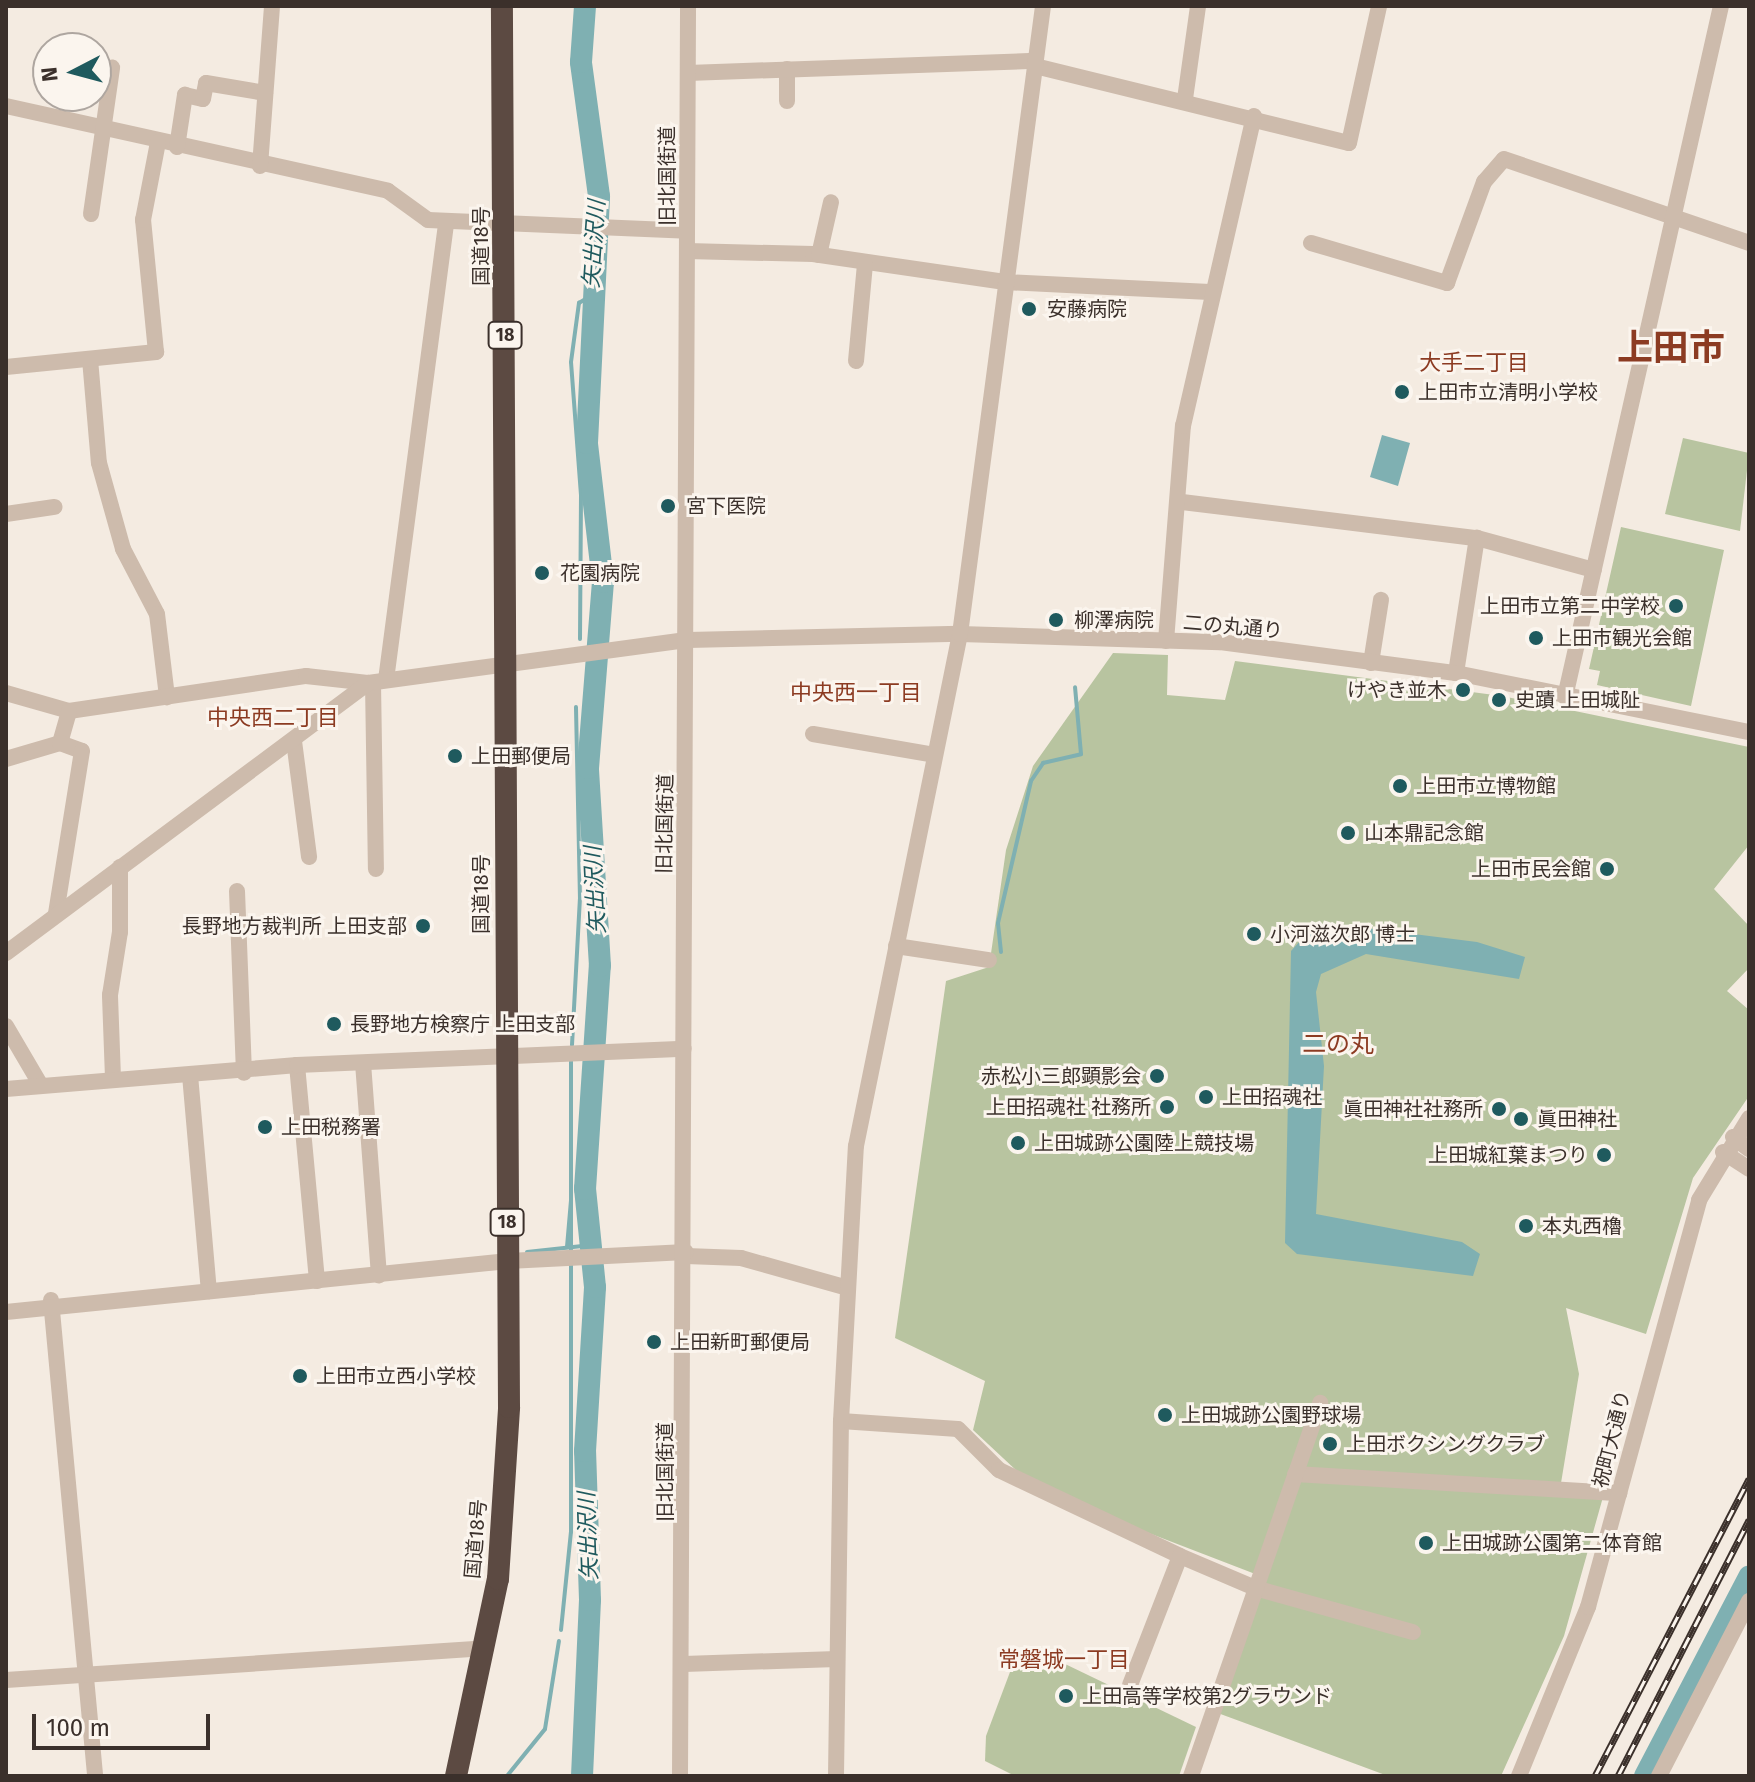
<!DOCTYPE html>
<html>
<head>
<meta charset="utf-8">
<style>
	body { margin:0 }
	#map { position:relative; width:1755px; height:1782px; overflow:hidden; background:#f4ebe1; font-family:"Fira Sans","Noto Sans JP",sans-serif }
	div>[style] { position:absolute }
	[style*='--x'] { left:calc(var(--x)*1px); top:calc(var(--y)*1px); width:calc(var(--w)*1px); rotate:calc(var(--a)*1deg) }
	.green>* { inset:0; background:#b8c4a0 }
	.water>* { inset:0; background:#7fb0b2 }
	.stream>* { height:4px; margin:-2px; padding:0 2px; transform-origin:2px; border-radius:2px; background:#7fb0b2 }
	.river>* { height:22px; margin:-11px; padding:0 11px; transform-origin:11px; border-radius:11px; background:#7fb0b2 }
	.minor>* { height:16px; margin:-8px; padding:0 8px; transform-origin:8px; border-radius:8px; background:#cdbbac }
	.highway>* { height:22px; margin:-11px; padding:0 11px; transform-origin:11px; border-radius:11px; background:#5c4a42 }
	.rail>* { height:7px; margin-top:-3.5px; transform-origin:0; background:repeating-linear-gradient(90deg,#fbf5ee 0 12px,#3b302b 0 24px); box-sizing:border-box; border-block:2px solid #3b302b }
	.dots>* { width:22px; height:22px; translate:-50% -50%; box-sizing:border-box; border:4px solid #fbf5ee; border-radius:50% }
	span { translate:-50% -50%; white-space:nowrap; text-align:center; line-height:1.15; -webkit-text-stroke:6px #fbf5ee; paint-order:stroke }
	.shield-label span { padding:2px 6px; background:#fbf5ee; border:2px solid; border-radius:6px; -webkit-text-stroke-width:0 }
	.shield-label { font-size:18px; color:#3b302b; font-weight:700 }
	.street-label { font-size:20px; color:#3b302b }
	.poi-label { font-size:20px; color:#3b302b }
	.left { translate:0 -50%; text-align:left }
	.right { translate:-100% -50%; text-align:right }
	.water-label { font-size:22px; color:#1f5a5e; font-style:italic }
	.neighbourhood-label { font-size:22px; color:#8c3b22 }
	.quarter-label { font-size:24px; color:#8c3b22 }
	.town-label { font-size:36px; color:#8c3b22; font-weight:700 }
	.frame { position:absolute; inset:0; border:8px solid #3b302b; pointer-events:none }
	.north { position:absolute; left:32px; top:32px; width:80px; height:80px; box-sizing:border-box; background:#fbf5ee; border:2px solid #aea6a0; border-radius:50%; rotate:264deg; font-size:22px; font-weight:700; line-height:32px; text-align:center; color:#3b302b }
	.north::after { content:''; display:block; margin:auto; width:28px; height:36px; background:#1f5a5e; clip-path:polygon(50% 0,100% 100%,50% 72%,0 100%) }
	.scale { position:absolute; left:32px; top:1714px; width:178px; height:36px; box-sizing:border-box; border:4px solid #3b302b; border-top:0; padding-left:10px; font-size:24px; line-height:28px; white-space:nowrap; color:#3b302b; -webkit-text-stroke:6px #fbf5ee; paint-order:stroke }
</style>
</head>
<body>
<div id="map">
	<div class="green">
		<i style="clip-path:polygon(1683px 438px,1749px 453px,1740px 531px,1665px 514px)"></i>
		<i style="clip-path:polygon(1621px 527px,1724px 550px,1691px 706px,1597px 685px,1600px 671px,1589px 669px)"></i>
		<i style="clip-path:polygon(1113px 653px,1168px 655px,1167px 695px,1225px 700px,1235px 661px,1502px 696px,1749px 747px,1749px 845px,1714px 889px,1749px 926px,1749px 968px,1727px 991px,1749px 1010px,1749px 1096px,1693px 1178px,1646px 1334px,1566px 1308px,1579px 1374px,1561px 1483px,1603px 1497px,1564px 1636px,1501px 1776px,1388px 1776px,1215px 1712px,1263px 1577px,1063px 1500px,1018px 1472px,973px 1430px,985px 1381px,895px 1338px,946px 981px,989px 967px,1006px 850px,1033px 766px)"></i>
		<i style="clip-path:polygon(1036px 1650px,1196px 1727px,1179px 1776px,1015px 1776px,985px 1761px,986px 1736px,1013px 1664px)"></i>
	</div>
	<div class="water">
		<i style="clip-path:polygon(1382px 435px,1410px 443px,1398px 486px,1370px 477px)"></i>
		<i style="clip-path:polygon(1334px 924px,1477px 942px,1525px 957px,1519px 979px,1366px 954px,1321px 974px,1316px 992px,1324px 1066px,1316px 1214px,1462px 1242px,1480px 1254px,1473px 1276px,1297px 1254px,1285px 1243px,1291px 951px,1312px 928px)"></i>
	</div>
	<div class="stream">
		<i style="--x:580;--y:639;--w:144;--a:-89.6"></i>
		<i style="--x:581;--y:495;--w:133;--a:-94.3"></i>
		<i style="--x:571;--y:362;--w:60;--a:-82.3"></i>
		<i style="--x:579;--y:303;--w:13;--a:-32"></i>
		<i style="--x:1001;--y:952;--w:29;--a:-96"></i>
		<i style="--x:998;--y:923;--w:146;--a:-76.9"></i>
		<i style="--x:1031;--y:781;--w:22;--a:-56"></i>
		<i style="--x:1043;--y:763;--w:39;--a:-13"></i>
		<i style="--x:1081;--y:754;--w:67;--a:-95.1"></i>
		<i style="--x:572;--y:1045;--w:146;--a:-86.9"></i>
		<i style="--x:580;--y:899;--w:192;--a:-91.2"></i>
		<i style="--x:567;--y:1247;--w:47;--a:-85.1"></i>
		<i style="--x:571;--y:1251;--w:194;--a:-90"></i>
		<i style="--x:527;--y:1252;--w:65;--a:-6.1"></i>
		<i style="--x:561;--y:1630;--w:99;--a:-84.2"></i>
		<i style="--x:571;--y:1532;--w:271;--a:-90"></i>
		<i style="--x:507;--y:1776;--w:60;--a:-51"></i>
		<i style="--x:545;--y:1729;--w:89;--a:-81"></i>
	</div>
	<div class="river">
		<i style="--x:582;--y:1776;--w:176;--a:-87.4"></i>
		<i style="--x:590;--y:1600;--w:149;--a:-91.9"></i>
		<i style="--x:585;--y:1451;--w:164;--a:-86.5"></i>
		<i style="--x:595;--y:1287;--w:99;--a:-95.8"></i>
		<i style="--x:585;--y:1189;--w:224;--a:-86.2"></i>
		<i style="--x:600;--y:966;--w:198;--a:-93.5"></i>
		<i style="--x:588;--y:768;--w:187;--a:-85.4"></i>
		<i style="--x:603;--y:582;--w:140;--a:-96.6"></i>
		<i style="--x:587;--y:443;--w:247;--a:-87.2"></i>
		<i style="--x:599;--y:196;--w:135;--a:-97.7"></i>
		<i style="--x:581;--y:62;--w:56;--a:-85.9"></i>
		<i style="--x:1645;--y:1776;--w:225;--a:-62.4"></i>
	</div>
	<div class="minor">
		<i style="--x:1035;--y:66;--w:323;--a:13.8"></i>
		<i style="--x:1349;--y:143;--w:140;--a:-77.6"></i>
		<i style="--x:787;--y:69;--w:32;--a:90"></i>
		<i style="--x:688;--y:73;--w:348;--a:-2"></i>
		<i style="--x:1185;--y:99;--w:94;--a:-82"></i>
		<i style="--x:6;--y:106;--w:391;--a:12.5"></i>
		<i style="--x:388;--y:191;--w:49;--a:35.9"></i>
		<i style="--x:428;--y:220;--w:259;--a:2.4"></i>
		<i style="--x:177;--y:147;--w:53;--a:-81.3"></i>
		<i style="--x:185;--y:95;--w:18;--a:13"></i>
		<i style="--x:203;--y:99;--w:16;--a:-79"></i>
		<i style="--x:206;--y:83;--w:60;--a:9.6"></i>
		<i style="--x:260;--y:166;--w:160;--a:-85.7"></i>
		<i style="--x:91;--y:214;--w:148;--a:-81.8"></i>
		<i style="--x:1311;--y:243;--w:142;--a:16.4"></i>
		<i style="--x:1447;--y:283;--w:108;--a:-69.9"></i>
		<i style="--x:1484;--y:182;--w:30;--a:-49"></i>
		<i style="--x:1504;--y:159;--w:259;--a:18.9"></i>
		<i style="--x:687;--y:251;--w:126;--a:1.4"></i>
		<i style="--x:813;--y:254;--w:194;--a:8.3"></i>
		<i style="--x:1005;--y:282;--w:205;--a:2.8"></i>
		<i style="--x:819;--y:255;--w:54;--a:-77.2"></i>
		<i style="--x:90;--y:359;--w:104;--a:85.1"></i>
		<i style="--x:99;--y:463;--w:89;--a:74.4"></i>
		<i style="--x:123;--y:549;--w:73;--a:62.4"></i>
		<i style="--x:157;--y:614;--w:84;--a:83.1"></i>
		<i style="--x:856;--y:361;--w:97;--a:-84.7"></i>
		<i style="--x:6;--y:367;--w:151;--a:-5.7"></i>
		<i style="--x:156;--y:352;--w:133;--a:-95.6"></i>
		<i style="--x:143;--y:220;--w:79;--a:-79.1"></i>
		<i style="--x:1182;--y:502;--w:297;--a:7"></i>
		<i style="--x:1477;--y:538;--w:121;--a:15.3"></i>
		<i style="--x:6;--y:514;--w:49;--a:-8.3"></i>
		<i style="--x:1166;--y:641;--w:216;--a:-85.5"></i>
		<i style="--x:1183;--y:426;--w:318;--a:-77.1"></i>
		<i style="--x:1371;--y:663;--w:64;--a:-81"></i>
		<i style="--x:1456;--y:673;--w:137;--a:-81.2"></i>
		<i style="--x:386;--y:680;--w:461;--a:-82.5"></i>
		<i style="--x:373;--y:683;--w:186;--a:89.1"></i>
		<i style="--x:6;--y:693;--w:66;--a:15.9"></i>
		<i style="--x:69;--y:711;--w:240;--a:-8.4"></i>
		<i style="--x:306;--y:676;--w:62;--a:6.4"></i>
		<i style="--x:368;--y:683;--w:323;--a:-7.7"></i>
		<i style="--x:688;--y:640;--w:272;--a:-1.3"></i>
		<i style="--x:960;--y:634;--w:260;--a:1.8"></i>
		<i style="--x:1220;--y:642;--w:238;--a:7.5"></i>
		<i style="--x:1456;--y:673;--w:299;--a:11.4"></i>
		<i style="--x:1565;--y:697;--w:708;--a:-77.28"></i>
		<i style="--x:813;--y:734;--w:123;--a:9.8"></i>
		<i style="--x:294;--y:741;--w:117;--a:82.6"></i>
		<i style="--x:60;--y:743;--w:33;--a:-74"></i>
		<i style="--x:6;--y:759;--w:56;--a:-16.5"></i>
		<i style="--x:60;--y:743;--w:23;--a:20"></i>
		<i style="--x:82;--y:751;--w:164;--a:99.1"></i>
		<i style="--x:237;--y:891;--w:182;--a:87.8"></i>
		<i style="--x:896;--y:946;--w:94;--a:8.6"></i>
		<i style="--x:6;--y:953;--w:452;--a:-36.7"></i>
		<i style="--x:6;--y:1026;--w:67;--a:59.6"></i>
		<i style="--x:363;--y:1063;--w:213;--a:85.7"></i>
		<i style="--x:297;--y:1065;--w:217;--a:84.7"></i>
		<i style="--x:190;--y:1075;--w:217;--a:85"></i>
		<i style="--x:113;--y:1078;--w:83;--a:-92.1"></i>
		<i style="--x:110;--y:995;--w:64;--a:-81"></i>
		<i style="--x:120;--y:932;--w:65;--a:-90"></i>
		<i style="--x:6;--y:1089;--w:292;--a:-4.7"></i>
		<i style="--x:297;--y:1065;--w:387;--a:-2.4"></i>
		<i style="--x:1733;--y:1137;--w:20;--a:37"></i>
		<i style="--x:1723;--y:1152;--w:31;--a:33"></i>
		<i style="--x:686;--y:1256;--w:55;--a:2.1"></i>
		<i style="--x:741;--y:1258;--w:111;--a:15.7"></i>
		<i style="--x:51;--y:1300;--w:478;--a:84.7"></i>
		<i style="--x:6;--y:1312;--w:505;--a:-5.8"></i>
		<i style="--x:508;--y:1261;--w:178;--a:-2.9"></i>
		<i style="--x:841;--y:1421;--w:117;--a:3.9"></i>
		<i style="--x:958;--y:1429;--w:58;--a:45"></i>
		<i style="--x:999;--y:1470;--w:200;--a:25.4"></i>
		<i style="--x:1180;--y:1556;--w:82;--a:23.1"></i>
		<i style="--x:1255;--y:1588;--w:164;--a:15.6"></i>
		<i style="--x:1295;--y:1474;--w:325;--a:3.4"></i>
		<i style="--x:684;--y:1664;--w:153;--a:-1.9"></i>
		<i style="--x:6;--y:1680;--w:481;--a:-3.8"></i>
		<i style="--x:1130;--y:1685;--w:138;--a:-68.8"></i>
		<i style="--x:680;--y:1776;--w:1770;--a:-89.74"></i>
		<i style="--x:836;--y:1776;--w:355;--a:-89.2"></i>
		<i style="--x:841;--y:1421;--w:275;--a:-86.9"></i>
		<i style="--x:856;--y:1146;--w:522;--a:-78.52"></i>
		<i style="--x:960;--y:634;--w:633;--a:-82.47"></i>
		<i style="--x:1191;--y:1776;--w:395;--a:-70.9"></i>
		<i style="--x:1519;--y:1776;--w:183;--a:-67.8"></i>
		<i style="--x:1588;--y:1607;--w:422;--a:-74.7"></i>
		<i style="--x:1699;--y:1200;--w:96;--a:-58.6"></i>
		<i style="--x:1659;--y:1776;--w:197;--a:-62.8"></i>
	</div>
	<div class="highway">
		<i style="--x:456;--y:1776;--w:201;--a:-78"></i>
		<i style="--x:498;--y:1579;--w:172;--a:-86.3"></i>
		<i style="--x:509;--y:1407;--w:1401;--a:-90.29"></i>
	</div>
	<div class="rail">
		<i style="--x:1595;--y:1776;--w:335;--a:-62.6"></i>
		<i style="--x:1618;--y:1776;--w:288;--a:-62.9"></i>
	</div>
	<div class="dots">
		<i style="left:1029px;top:309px;background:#1f5a5e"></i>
		<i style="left:1402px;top:392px;background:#1f5a5e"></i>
		<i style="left:668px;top:506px;background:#1f5a5e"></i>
		<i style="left:542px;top:573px;background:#1f5a5e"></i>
		<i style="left:1676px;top:606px;background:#1f5a5e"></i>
		<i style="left:1056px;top:620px;background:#1f5a5e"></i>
		<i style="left:1536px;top:638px;background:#1f5a5e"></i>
		<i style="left:1463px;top:690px;background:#1f5a5e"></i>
		<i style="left:1499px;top:700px;background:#1f5a5e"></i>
		<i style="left:455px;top:756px;background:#1f5a5e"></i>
		<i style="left:1400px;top:786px;background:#1f5a5e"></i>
		<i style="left:1348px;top:833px;background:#1f5a5e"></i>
		<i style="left:1607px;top:869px;background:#1f5a5e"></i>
		<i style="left:423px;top:926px;background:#1f5a5e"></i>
		<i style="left:1254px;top:934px;background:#1f5a5e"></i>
		<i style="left:334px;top:1024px;background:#1f5a5e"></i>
		<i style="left:1157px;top:1076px;background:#1f5a5e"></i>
		<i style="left:1206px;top:1097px;background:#1f5a5e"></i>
		<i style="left:1167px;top:1107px;background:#1f5a5e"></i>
		<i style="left:1499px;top:1109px;background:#1f5a5e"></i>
		<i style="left:1521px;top:1119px;background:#1f5a5e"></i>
		<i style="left:265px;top:1127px;background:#1f5a5e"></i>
		<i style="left:1018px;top:1143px;background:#1f5a5e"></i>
		<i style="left:1604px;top:1155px;background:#1f5a5e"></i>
		<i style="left:1526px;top:1226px;background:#1f5a5e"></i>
		<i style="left:654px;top:1342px;background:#1f5a5e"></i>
		<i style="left:300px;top:1376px;background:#1f5a5e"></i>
		<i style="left:1165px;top:1415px;background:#1f5a5e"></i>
		<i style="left:1330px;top:1444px;background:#1f5a5e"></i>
		<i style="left:1426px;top:1543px;background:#1f5a5e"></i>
		<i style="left:1066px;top:1696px;background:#1f5a5e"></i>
	</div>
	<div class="shield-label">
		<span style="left:505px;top:335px">18</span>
		<span style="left:507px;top:1222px">18</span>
	</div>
	<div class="street-label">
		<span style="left:667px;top:176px;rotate:-90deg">旧北国街道</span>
		<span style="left:481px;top:246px;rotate:-90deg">国道18号</span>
		<span style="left:1233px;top:627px;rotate:5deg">二の丸通り</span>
		<span style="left:665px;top:824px;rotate:-89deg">旧北国街道</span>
		<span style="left:481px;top:894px;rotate:-90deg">国道18号</span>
		<span style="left:1612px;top:1439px;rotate:-76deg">祝町大通り</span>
		<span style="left:665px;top:1472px;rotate:-90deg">旧北国街道</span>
		<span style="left:476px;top:1539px;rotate:-85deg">国道18号</span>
	</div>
	<div class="poi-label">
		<span class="left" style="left:1047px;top:309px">安藤病院</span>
		<span class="left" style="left:1418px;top:392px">上田市立清明小学校</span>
		<span class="left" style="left:686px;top:506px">宮下医院</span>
		<span class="left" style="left:560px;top:573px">花園病院</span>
		<span class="right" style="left:1660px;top:606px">上田市立第二中学校</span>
		<span class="left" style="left:1074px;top:620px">柳澤病院</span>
		<span class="left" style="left:1552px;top:638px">上田市観光会館</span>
		<span class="right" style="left:1447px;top:690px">けやき並木</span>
		<span class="left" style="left:1515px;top:700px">史蹟 上田城阯</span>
		<span class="left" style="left:471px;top:756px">上田郵便局</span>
		<span class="left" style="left:1416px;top:786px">上田市立博物館</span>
		<span class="left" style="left:1364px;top:833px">山本鼎記念館</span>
		<span class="right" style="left:1591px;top:869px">上田市民会館</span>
		<span class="right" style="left:407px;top:926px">長野地方裁判所 上田支部</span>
		<span class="left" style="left:1270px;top:934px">小河滋次郎 博士</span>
		<span class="left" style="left:350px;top:1024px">長野地方検察庁 上田支部</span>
		<span class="right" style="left:1141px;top:1076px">赤松小三郎顕影会</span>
		<span class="left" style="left:1222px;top:1097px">上田招魂社</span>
		<span class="right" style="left:1151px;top:1107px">上田招魂社 社務所</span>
		<span class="right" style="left:1483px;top:1109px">眞田神社社務所</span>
		<span class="left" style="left:1537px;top:1119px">眞田神社</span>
		<span class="left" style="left:281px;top:1127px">上田税務署</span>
		<span class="left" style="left:1034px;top:1143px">上田城跡公園陸上競技場</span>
		<span class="right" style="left:1588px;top:1155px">上田城紅葉まつり</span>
		<span class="left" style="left:1542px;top:1226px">本丸西櫓</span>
		<span class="left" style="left:670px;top:1342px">上田新町郵便局</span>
		<span class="left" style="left:316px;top:1376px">上田市立西小学校</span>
		<span class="left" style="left:1181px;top:1415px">上田城跡公園野球場</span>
		<span class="left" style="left:1346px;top:1444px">上田ボクシングクラブ</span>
		<span class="left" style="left:1442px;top:1543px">上田城跡公園第二体育館</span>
		<span class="left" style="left:1082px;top:1696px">上田高等学校第2グラウンド</span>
	</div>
	<div class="water-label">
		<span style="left:594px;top:244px;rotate:-86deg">矢出沢川</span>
		<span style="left:595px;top:890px;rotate:-93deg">矢出沢川</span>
		<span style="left:588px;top:1536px;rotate:-92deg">矢出沢川</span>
	</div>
	<div class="neighbourhood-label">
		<span style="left:1474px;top:363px">大手二丁目</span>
		<span style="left:856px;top:693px">中央西一丁目</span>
		<span style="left:273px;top:718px">中央西二丁目</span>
		<span style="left:1064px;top:1660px">常磐城一丁目</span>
	</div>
	<div class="quarter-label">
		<span style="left:1338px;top:1045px">二の丸</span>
	</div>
	<div class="town-label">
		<span style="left:1671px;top:349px">上田市</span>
	</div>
	<div class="frame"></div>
	<div class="north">N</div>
	<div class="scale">100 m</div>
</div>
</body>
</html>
